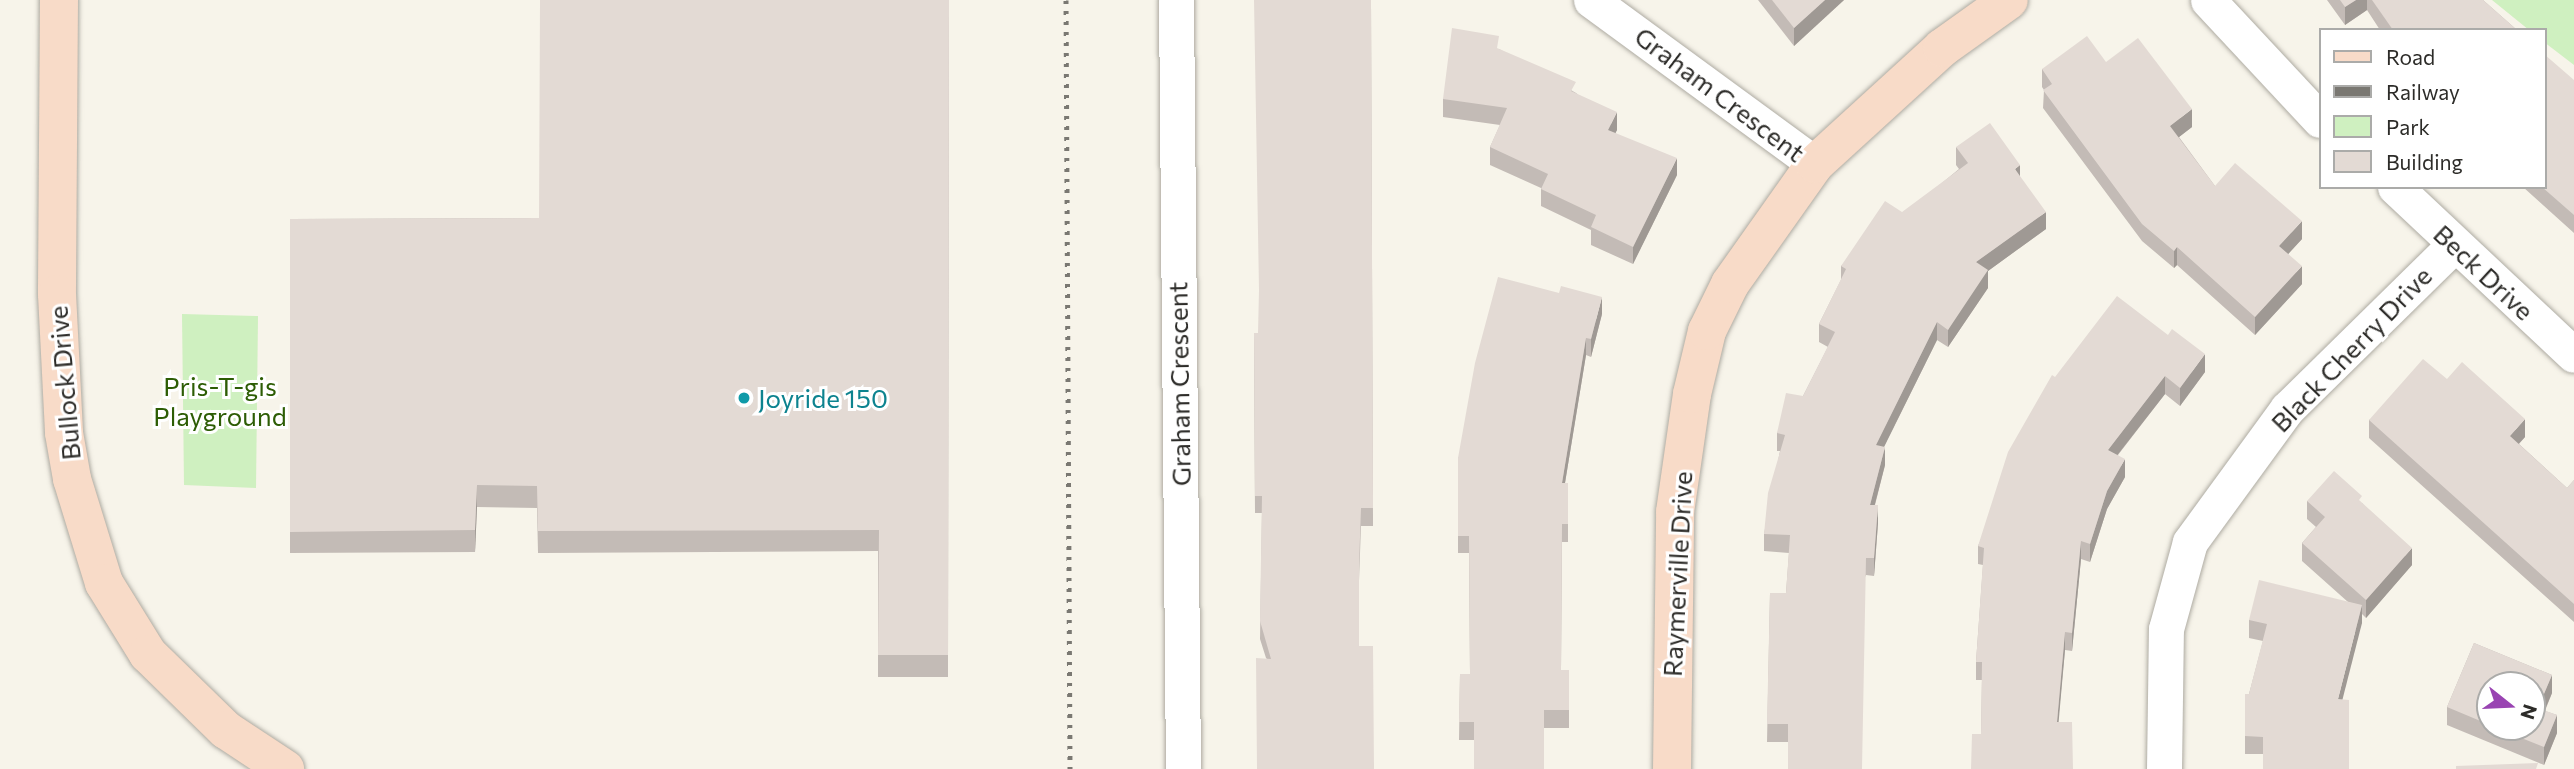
<!DOCTYPE html>
<html>
<head>
<meta charset="utf-8">
<style>
	body { margin:0 }
	#map { position:relative; width:2574px; height:769px; overflow:hidden; background:#f7f4ea; font-family:Commissioner,sans-serif }
	div>[style] { position:absolute }
	[style*='--x'] { left:calc(var(--x)*1px); top:calc(var(--y)*1px); width:calc(var(--w)*1px); rotate:calc(var(--a)*1deg) }
	.green>* { inset:0; background:#cff0c0 }
	.roads { filter:drop-shadow(0 0 2px #aeaba2) drop-shadow(0 0 2px #aeaba2) }
	.street>* { height:35px; margin:-17.5px; padding:0 17.5px; transform-origin:17.5px; border-radius:17.5px; background:#fff }
	.secondary>* { height:38px; margin:-19px; padding:0 19px; transform-origin:19px; border-radius:19px; background:#f8dbc8 }
	.rail>* { height:5px; margin-top:-2.5px; transform-origin:0; background:repeating-linear-gradient(90deg,#7a7872 0 3.5px,transparent 0 10.5px) }
	.wall>* { inset:0; background:#c3bbb6 }
	.shaded-wall>* { inset:0; background:#9f9994 }
	.building>* { inset:0; background:#e3dad4 }
	.dots>* { width:19px; height:19px; translate:-50% -50%; box-sizing:border-box; border:4px solid #fff; border-radius:50% }
	span { translate:-50% -50%; white-space:nowrap; text-align:center; line-height:1.15; -webkit-text-stroke:6px #fff; paint-order:stroke }
	.street-label { font-size:26px; color:#2d2c29 }
	.park-label { font-size:26px; color:#2d5d05 }
	.culture-label { font-size:26px; color:#0d838f }
	.left { translate:0 -50%; text-align:left }
	.legend { position:absolute; left:2319px; top:28px; width:228px; height:161px; box-sizing:border-box; background:#fff; border:2px solid #ababa9; margin:0; padding:9px 12px; list-style:none; font-size:21px; color:#2d2c29 }
	.legend li { display:flex; align-items:center; gap:14px; height:35px }
	.legend b { width:35px; border:2px solid #ababa9 }
	.north { position:absolute; left:2476px; top:671px; width:70px; height:70px; box-sizing:border-box; background:#fff; border:2px solid #ababa9; border-radius:50%; rotate:108deg; font-size:19px; font-weight:700; line-height:28px; text-align:center; color:#2d2c29 }
	.north::after { content:''; display:block; margin:auto; width:24px; height:32px; background:#9944b2; clip-path:polygon(50% 0,100% 100%,50% 72%,0 100%) }
</style>
</head>
<body>
<div id="map">
	<div class="green">
		<i style="clip-path:polygon(2492px 0,2574px 0,2574px 65px,2544px 42px,2544px 30px,2529px 30px)"></i>
		<i style="clip-path:polygon(182px 314px,258px 316px,256px 488px,184px 485px)"></i>
	</div>
	<div class="roads">
		<div class="street">
			<i style="--x:1176;--y:0;--w:769;--a:89.48"></i>
			<i style="--x:1591;--y:0;--w:278;--a:36.2"></i>
			<i style="--x:2208;--y:0;--w:164;--a:47"></i>
			<i style="--x:2395;--y:187;--w:245;--a:43.2"></i>
			<i style="--x:2164;--y:769;--w:140;--a:-89.2"></i>
			<i style="--x:2166;--y:629;--w:90;--a:-74.6"></i>
			<i style="--x:2190;--y:542;--w:165;--a:-53.9"></i>
			<i style="--x:2287;--y:409;--w:234;--a:-44.5"></i>
		</div>
		<div class="secondary">
			<i style="--x:59;--y:0;--w:294;--a:90.4"></i>
			<i style="--x:57;--y:294;--w:139;--a:87.1"></i>
			<i style="--x:64;--y:433;--w:47;--a:80.1"></i>
			<i style="--x:72;--y:479;--w:109;--a:72.9"></i>
			<i style="--x:104;--y:583;--w:84;--a:58.2"></i>
			<i style="--x:148;--y:654;--w:109;--a:44.3"></i>
			<i style="--x:226;--y:730;--w:71;--a:33.5"></i>
			<i style="--x:1672;--y:769;--w:257;--a:-89.3"></i>
			<i style="--x:1675;--y:512;--w:119;--a:-81.8"></i>
			<i style="--x:1692;--y:394;--w:65;--a:-76.6"></i>
			<i style="--x:1707;--y:331;--w:52;--a:-63.9"></i>
			<i style="--x:1730;--y:284;--w:147;--a:-54.7"></i>
			<i style="--x:1815;--y:164;--w:172;--a:-42.4"></i>
			<i style="--x:1942;--y:48;--w:82;--a:-35.6"></i>
		</div>
	</div>
	<div class="rail">
		<i style="--x:1066;--y:0;--w:769;--a:89.7"></i>
	</div>
	<div class="wall">
		<i style="clip-path:polygon(949px 0,948px 677px,878px 677px,878px 551px,538px 553px,537px 508px,477px 507px,475px 552px,290px 553px,290px 219px,539px 218px)"></i>
		<i style="clip-path:polygon(1371px 0,1373px 519px,1373px 526px,1361px 526px,1359px 581px,1359px 646px,1374px 769px,1266px 658px,1260px 639px,1262px 513px,1255px 513px,1254px 333px,1258px 333px)"></i>
		<i style="clip-path:polygon(1758px 0,1844px 0,1794px 46px)"></i>
		<i style="clip-path:polygon(2327px 0,2483px 0,2517px 30px,2380px 30px,2367px 10px,2345px 25px)"></i>
		<i style="clip-path:polygon(1499px 49px,1576px 93px,1617px 130px,1615px 133px,1677px 175px,1633px 264px,1591px 245px,1591px 230px,1541px 206px,1541px 188px,1490px 165px,1490px 147px,1500px 125px,1443px 117px,1443px 99px)"></i>
		<i style="clip-path:polygon(2106px 62px,2192px 127px,2179px 137px,2215px 186px,2302px 239px,2288px 254px,2302px 284px,2255px 335px,2177px 265px,2174px 268px,2142px 241px,2043px 108px,2044px 90px,2042px 87px,2042px 69px)"></i>
		<i style="clip-path:polygon(2574px 80px,2574px 233px,2523px 187px,2544px 187px)"></i>
		<i style="clip-path:polygon(1956px 147px,2020px 177px,2046px 229px,1988px 271px,1988px 288px,1948px 347px,1937px 340px,1884px 447px,1885px 465px,1875px 505px,1878px 523px,1874px 576px,1866px 575px,1788px 742px,1767px 742px,1770px 593px,1786px 593px,1789px 553px,1764px 551px,1764px 534px,1780px 451px,1777px 451px,1777px 433px,1803px 396px,1828px 347px,1819px 342px,1819px 324px,1841px 280px,1841px 266px,1959px 169px,1956px 165px)"></i>
		<i style="clip-path:polygon(1602px 314px,1591px 357px,1586px 355px,1565px 483px,1568px 483px,1568px 542px,1562px 542px,1561px 670px,1569px 670px,1569px 728px,1544px 728px,1474px 740px,1459px 740px,1460px 674px,1470px 674px,1469px 553px,1458px 553px,1458px 458px)"></i>
		<i style="clip-path:polygon(2205px 372px,2180px 406px,2165px 394px,2118px 455px,2125px 477px,2107px 509px,2090px 562px,2081px 559px,2072px 651px,2065px 650px,2058px 722px,1981px 734px,1982px 680px,1976px 680px,1976px 662px,1983px 565px,1978px 564px,1978px 546px,2055px 377px)"></i>
		<i style="clip-path:polygon(2447px 379px,2525px 437px,2519px 444px,2567px 488px,2574px 480px,2574px 622px,2369px 438px,2369px 420px)"></i>
		<i style="clip-path:polygon(2307px 501px,2362px 503px,2412px 565px,2366px 618px,2362px 614px,2362px 623px,2263px 754px,2245px 754px,2245px 694px,2249px 694px,2263px 641px,2249px 638px,2249px 620px,2348px 602px,2302px 561px,2302px 543px,2316px 527px,2307px 519px)"></i>
		<i style="clip-path:polygon(evenodd,2474px 643px,2552px 675px,2552px 693px,2545px 711px,2557px 715px,2557px 733px,2544px 765px,2447px 725px,2447px 707px,2474px 643px,2490px 685px,2532px 685px,2532px 727px,2490px 727px,2490px 685px)"></i>
	</div>
	<div class="shaded-wall">
		<i style="clip-path:polygon(1825px 0,1844px 0,1794px 46px,1794px 28px)"></i>
		<i style="clip-path:polygon(2356px 0,2367px 0,2367px 10px,2345px 25px,2345px 7px)"></i>
		<i style="clip-path:polygon(2192px 109px,2192px 127px,2170px 144px,2170px 126px)"></i>
		<i style="clip-path:polygon(1617px 112px,1617px 130px,1608px 148px,1608px 130px)"></i>
		<i style="clip-path:polygon(1677px 158px,1677px 175px,1633px 264px,1633px 247px)"></i>
		<i style="clip-path:polygon(2020px 165px,2020px 182px,2015px 169px)"></i>
		<i style="clip-path:polygon(2046px 212px,2046px 229px,1988px 271px,1988px 288px,1948px 347px,1948px 330px,1976px 262px)"></i>
		<i style="clip-path:polygon(2302px 221px,2302px 239px,2279px 264px,2279px 246px)"></i>
		<i style="clip-path:polygon(2177px 247px,2177px 265px,2174px 268px,2174px 251px)"></i>
		<i style="clip-path:polygon(2302px 266px,2302px 284px,2255px 335px,2255px 317px)"></i>
		<i style="clip-path:polygon(1602px 297px,1602px 314px,1591px 357px,1591px 339px)"></i>
		<i style="clip-path:polygon(1937px 322px,1937px 340px,1876px 463px,1876px 445px)"></i>
		<i style="clip-path:polygon(1586px 338px,1586px 355px,1562px 501px,1562px 483px)"></i>
		<i style="clip-path:polygon(2205px 354px,2205px 372px,2180px 406px,2180px 388px)"></i>
		<i style="clip-path:polygon(2165px 376px,2165px 394px,2108px 467px,2108px 450px)"></i>
		<i style="clip-path:polygon(2525px 419px,2525px 437px,2510px 453px,2510px 436px)"></i>
		<i style="clip-path:polygon(1885px 447px,1885px 465px,1870px 523px,1870px 505px)"></i>
		<i style="clip-path:polygon(2125px 459px,2125px 477px,2107px 509px,2090px 562px,2090px 544px,2107px 491px)"></i>
		<i style="clip-path:polygon(477px 485px,477px 507px,475px 552px,475px 530px)"></i>
		<i style="clip-path:polygon(1878px 505px,1878px 523px,1874px 576px,1874px 558px)"></i>
		<i style="clip-path:polygon(2081px 541px,2081px 559px,2072px 651px,2072px 633px)"></i>
		<i style="clip-path:polygon(2412px 548px,2412px 565px,2366px 618px,2366px 600px)"></i>
		<i style="clip-path:polygon(2362px 605px,2362px 623px,2338px 717px,2338px 699px)"></i>
		<i style="clip-path:polygon(2065px 632px,2065px 650px,2057px 740px,2057px 722px)"></i>
		<i style="clip-path:polygon(2552px 675px,2552px 693px,2538px 726px,2538px 708px)"></i>
		<i style="clip-path:polygon(2557px 715px,2557px 733px,2544px 765px,2544px 747px)"></i>
	</div>
	<div class="building">
		<i style="clip-path:polygon(540px 0,949px 0,948px 655px,878px 655px,879px 530px,538px 531px,537px 486px,477px 485px,475px 530px,290px 532px,290px 219px,539px 218px)"></i>
		<i style="clip-path:polygon(1254px 0,1371px 0,1373px 501px,1373px 508px,1361px 508px,1359px 566px,1359px 646px,1373px 646px,1374px 769px,1257px 769px,1256px 658px,1271px 659px,1260px 621px,1262px 496px,1255px 496px,1254px 333px,1258px 333px,1259px 290px)"></i>
		<i style="clip-path:polygon(1772px 0,1825px 0,1794px 28px)"></i>
		<i style="clip-path:polygon(2340px 0,2356px 0,2345px 7px)"></i>
		<i style="clip-path:polygon(2372px 0,2483px 0,2517px 30px,2393px 30px)"></i>
		<i style="clip-path:polygon(1452px 28px,1499px 36px,1497px 48px,1576px 82px,1571px 91px,1617px 112px,1608px 130px,1677px 158px,1633px 247px,1591px 227px,1596px 215px,1541px 189px,1548px 174px,1490px 147px,1507px 108px,1443px 99px)"></i>
		<i style="clip-path:polygon(2087px 36px,2106px 62px,2138px 38px,2192px 109px,2170px 126px,2215px 186px,2235px 163px,2302px 221px,2279px 246px,2302px 266px,2255px 317px,2177px 247px,2174px 251px,2142px 224px,2043px 90px,2052px 84px,2042px 69px)"></i>
		<i style="clip-path:polygon(2544px 54px,2574px 80px,2574px 215px,2542px 187px,2544px 187px)"></i>
		<i style="clip-path:polygon(1990px 123px,2020px 165px,2015px 169px,2046px 212px,1976px 262px,1988px 270px,1948px 330px,1937px 322px,1876px 445px,1885px 447px,1870px 505px,1878px 505px,1874px 558px,1866px 558px,1862px 769px,1788px 769px,1788px 724px,1767px 724px,1770px 593px,1786px 593px,1790px 535px,1764px 534px,1768px 493px,1785px 435px,1777px 433px,1786px 393px,1803px 396px,1835px 332px,1819px 324px,1846px 269px,1841px 266px,1885px 201px,1902px 212px,1968px 163px,1956px 147px)"></i>
		<i style="clip-path:polygon(1498px 277px,1559px 293px,1561px 286px,1602px 297px,1591px 339px,1586px 338px,1562px 483px,1568px 483px,1568px 524px,1562px 524px,1561px 670px,1569px 670px,1569px 710px,1544px 710px,1544px 769px,1474px 769px,1474px 722px,1459px 722px,1460px 674px,1470px 674px,1469px 536px,1458px 536px,1458px 458px,1475px 363px)"></i>
		<i style="clip-path:polygon(2117px 296px,2168px 335px,2172px 329px,2205px 354px,2180px 388px,2165px 376px,2108px 450px,2125px 459px,2107px 491px,2090px 544px,2081px 541px,2072px 633px,2065px 632px,2057px 722px,2072px 722px,2073px 769px,1971px 769px,1972px 734px,1981px 734px,1982px 662px,1976px 662px,1984px 548px,1978px 546px,2008px 452px,2052px 375px,2055px 377px)"></i>
		<i style="clip-path:polygon(2423px 359px,2447px 379px,2462px 362px,2525px 419px,2510px 436px,2567px 488px,2574px 480px,2574px 604px,2369px 420px)"></i>
		<i style="clip-path:polygon(2334px 471px,2362px 496px,2359px 500px,2412px 548px,2366px 600px,2302px 543px,2325px 517px,2307px 501px)"></i>
		<i style="clip-path:polygon(2259px 580px,2362px 605px,2338px 699px,2349px 700px,2349px 769px,2263px 769px,2263px 737px,2245px 736px,2245px 694px,2249px 694px,2267px 624px,2249px 620px)"></i>
		<i style="clip-path:polygon(2474px 643px,2552px 675px,2538px 708px,2557px 715px,2544px 747px,2494px 727px,2532px 727px,2532px 685px,2490px 685px,2490px 725px,2447px 707px)"></i>
		<i style="clip-path:polygon(2538px 763px,2536px 769px,2456px 769px,2456px 766px)"></i>
	</div>
	<div class="dots">
		<i style="left:744px;top:398px;background:#0f9aa8"></i>
	</div>
	<div class="street-label">
		<span style="left:1720px;top:94px;rotate:37deg">Graham Crescent</span>
		<span style="left:2484px;top:272px;rotate:43deg">Beck Drive</span>
		<span style="left:2351px;top:349px;rotate:-46deg">Black Cherry Drive</span>
		<span style="left:64px;top:383px;rotate:-95deg">Bullock Drive</span>
		<span style="left:1179px;top:384px;rotate:-91deg">Graham Crescent</span>
		<span style="left:1677px;top:574px;rotate:-87deg">Raymerville Drive</span>
	</div>
	<div class="park-label">
		<span style="left:220px;top:401px">Pris-T-gis<br>Playground</span>
	</div>
	<div class="culture-label">
		<span class="left" style="left:758px;top:398px">Joyride 150</span>
	</div>
	<ul class="legend">
	<li><b style="height:9px;background:#f8dbc8"></b>Road</li>
	<li><b style="height:9px;background:#7a7872"></b>Railway</li>
	<li><b style="height:19px;background:#cff0c0"></b>Park</li>
	<li><b style="height:19px;background:#e3dad4"></b>Building</li>
	</ul>
	<div class="north">N</div>
</div>
</body>
</html>
